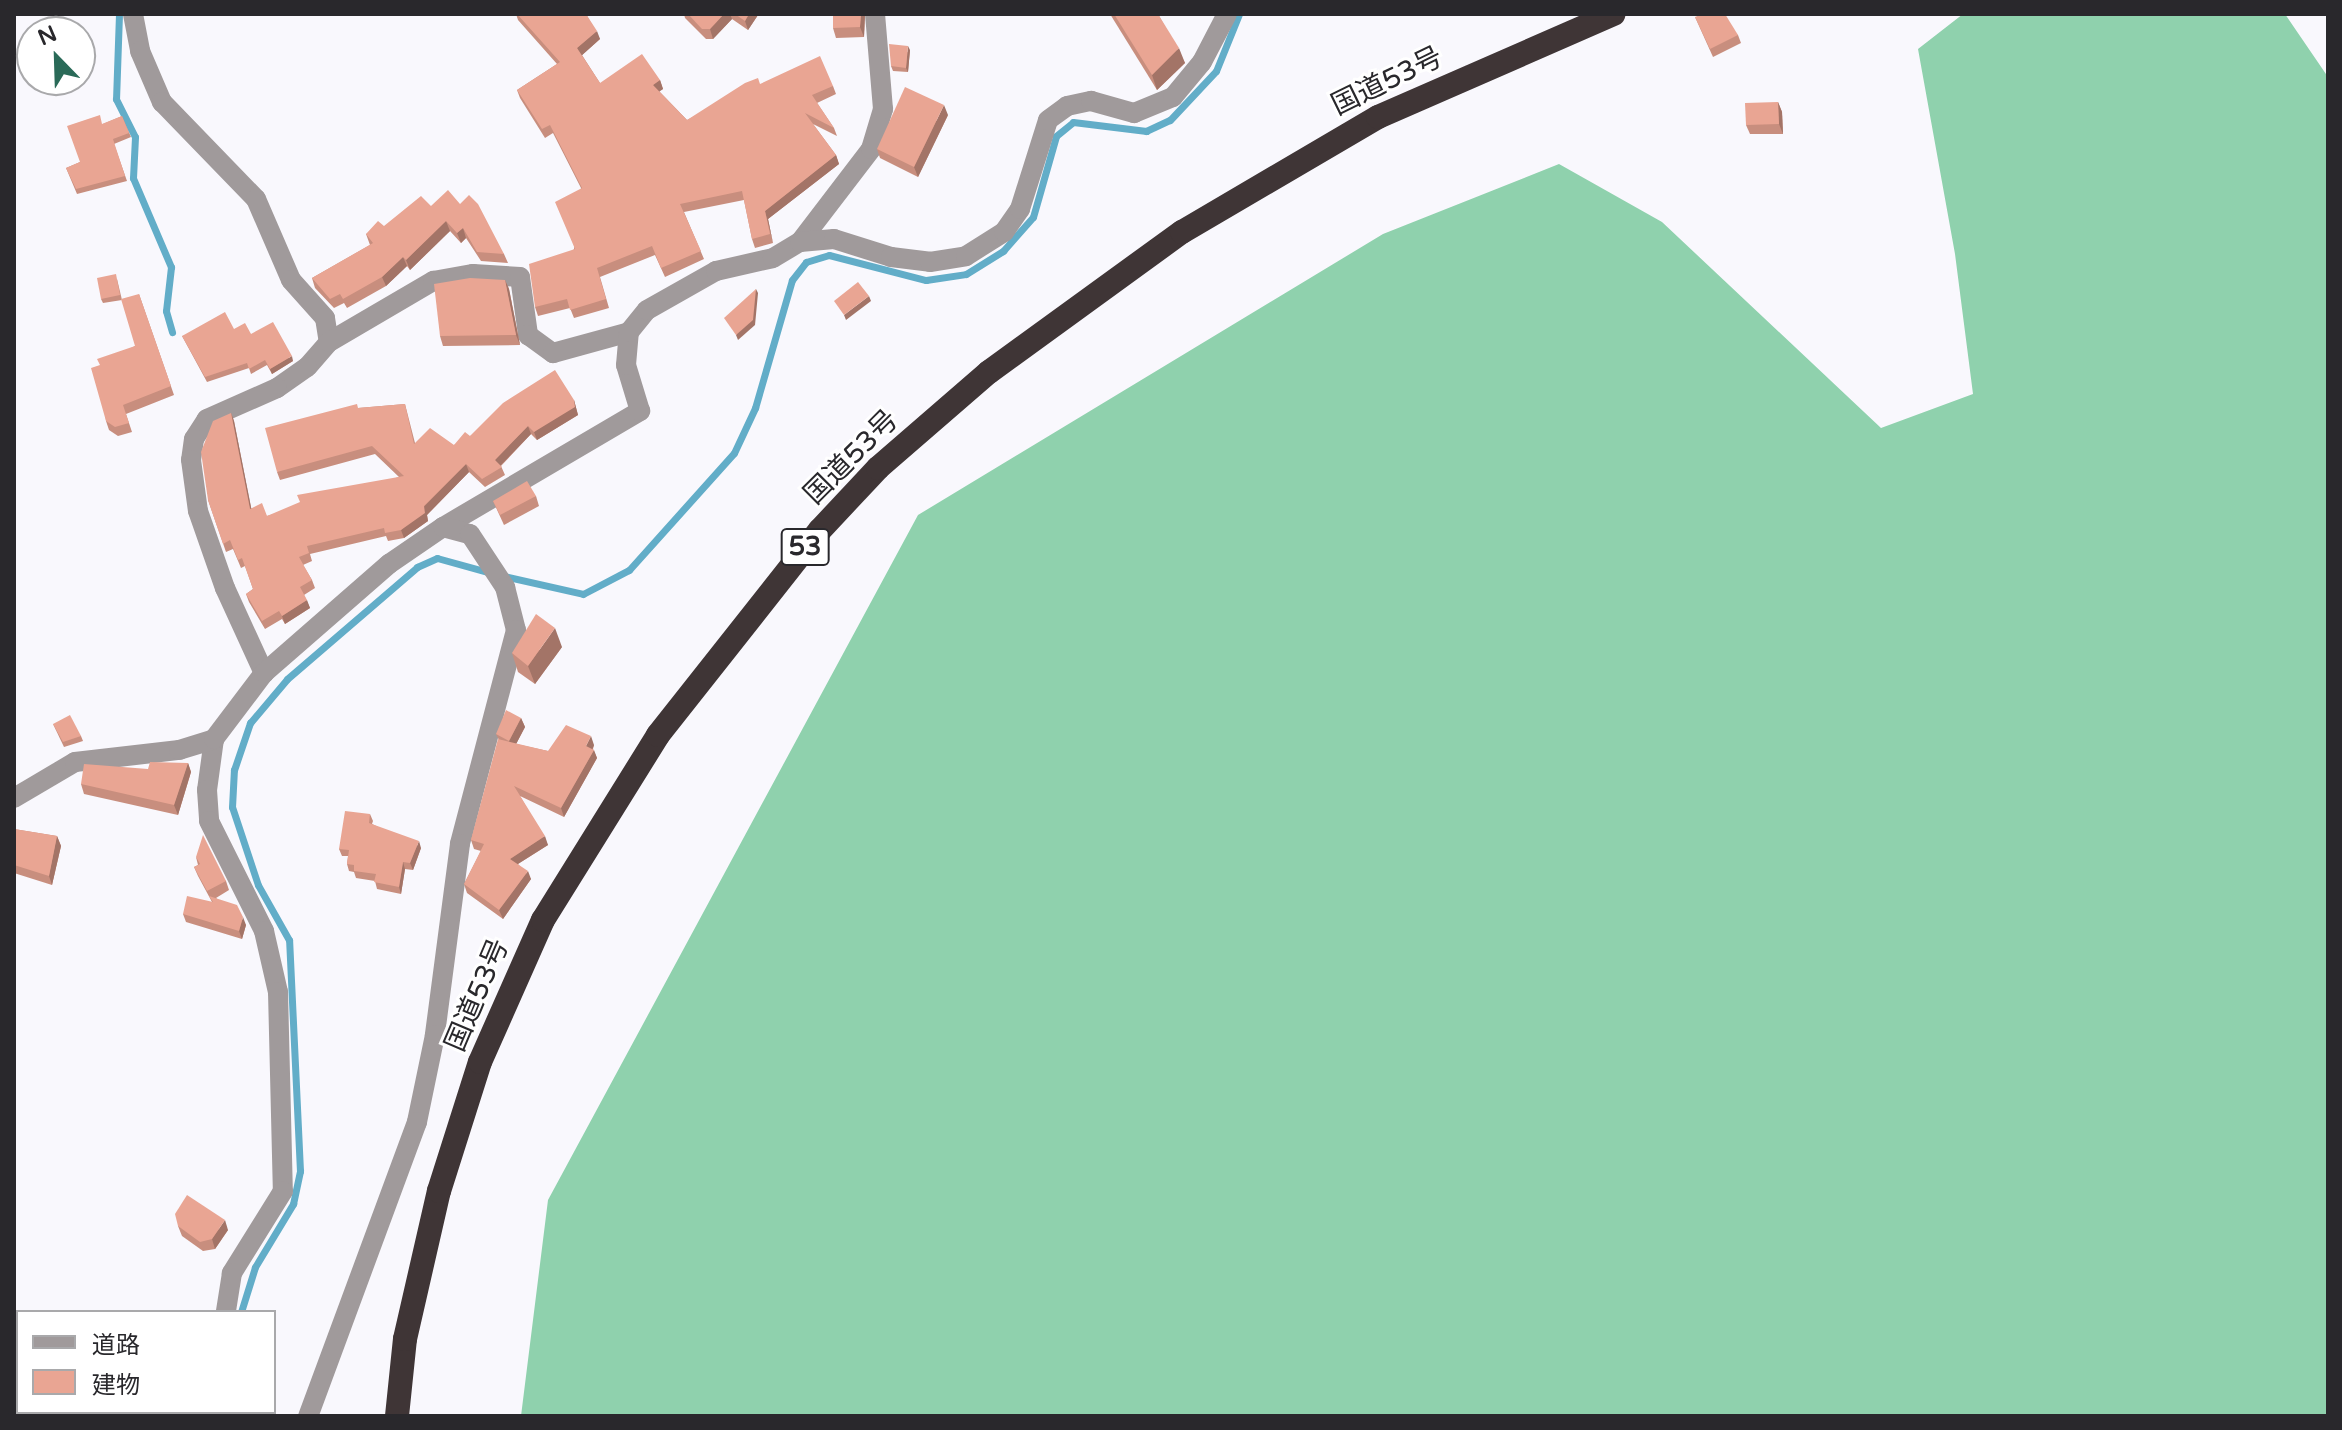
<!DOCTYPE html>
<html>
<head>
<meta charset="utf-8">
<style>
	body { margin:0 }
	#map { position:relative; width:2342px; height:1430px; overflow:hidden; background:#f9f8fd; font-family:"Varela Round","Noto Sans JP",sans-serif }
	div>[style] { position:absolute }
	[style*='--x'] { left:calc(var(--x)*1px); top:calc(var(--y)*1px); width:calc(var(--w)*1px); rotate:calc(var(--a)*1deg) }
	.forest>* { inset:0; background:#8fd1ad }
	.stream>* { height:7px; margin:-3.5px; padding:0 3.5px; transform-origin:3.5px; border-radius:3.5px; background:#62adc8 }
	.minor>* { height:20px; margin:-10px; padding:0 10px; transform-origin:10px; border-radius:10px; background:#a09a9b }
	.highway>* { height:24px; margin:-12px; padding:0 12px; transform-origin:12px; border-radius:12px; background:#3f3536 }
	.wall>* { inset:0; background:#c88e7e }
	.shaded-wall>* { inset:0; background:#a37467 }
	.building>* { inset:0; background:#e9a593 }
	span { translate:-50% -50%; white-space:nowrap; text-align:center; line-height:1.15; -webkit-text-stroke:6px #fff; paint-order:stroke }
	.shield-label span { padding:2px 6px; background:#fff; border:2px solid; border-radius:6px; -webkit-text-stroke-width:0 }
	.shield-label { font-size:26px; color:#29282c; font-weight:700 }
	.street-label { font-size:28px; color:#29282c }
	.frame { position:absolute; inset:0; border:16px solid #29282c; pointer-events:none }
	.legend { position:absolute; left:16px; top:1310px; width:260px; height:104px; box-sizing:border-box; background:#fff; border:2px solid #a9a9ab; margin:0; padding:10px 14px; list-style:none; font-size:24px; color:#29282c }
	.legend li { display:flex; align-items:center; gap:16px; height:40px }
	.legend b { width:40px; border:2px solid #a9a9ab }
	.north { position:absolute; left:16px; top:16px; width:80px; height:80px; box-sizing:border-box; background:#fff; border:2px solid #a9a9ab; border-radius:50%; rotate:337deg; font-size:22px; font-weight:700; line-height:32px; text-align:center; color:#29282c }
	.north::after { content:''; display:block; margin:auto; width:28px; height:36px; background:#2a6a58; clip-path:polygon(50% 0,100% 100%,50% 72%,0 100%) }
</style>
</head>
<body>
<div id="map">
	<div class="forest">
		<i style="clip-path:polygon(1963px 14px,2285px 14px,2328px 77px,2328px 1416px,521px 1416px,548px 1200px,918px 515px,1383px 234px,1559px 164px,1662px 222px,1881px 428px,1973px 394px,1955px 254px,1918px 49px)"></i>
	</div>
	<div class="stream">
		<i style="--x:119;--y:14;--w:85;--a:92"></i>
		<i style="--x:116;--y:99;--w:42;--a:63.4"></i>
		<i style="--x:135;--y:137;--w:41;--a:92.8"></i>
		<i style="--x:133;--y:178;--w:97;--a:66.9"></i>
		<i style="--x:171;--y:267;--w:44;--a:96.5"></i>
		<i style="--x:166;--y:311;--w:22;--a:74"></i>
		<i style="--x:504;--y:576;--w:81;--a:12.8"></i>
		<i style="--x:583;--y:594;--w:52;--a:-27.6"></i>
		<i style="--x:629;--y:570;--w:157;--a:-48.1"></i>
		<i style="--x:734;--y:453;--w:50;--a:-65"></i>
		<i style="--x:755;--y:408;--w:133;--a:-73.9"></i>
		<i style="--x:792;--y:280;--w:23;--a:-52"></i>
		<i style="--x:806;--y:262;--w:24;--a:-17"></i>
		<i style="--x:829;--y:255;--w:100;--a:14.5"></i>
		<i style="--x:926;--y:280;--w:40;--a:-8.5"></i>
		<i style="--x:966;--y:274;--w:44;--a:-31.9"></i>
		<i style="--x:1003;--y:251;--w:45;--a:-48.6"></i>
		<i style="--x:1033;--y:217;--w:84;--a:-74.1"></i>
		<i style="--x:1056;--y:136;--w:22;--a:-39"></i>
		<i style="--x:1073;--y:122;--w:74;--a:7"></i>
		<i style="--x:1146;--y:131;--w:26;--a:-25"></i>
		<i style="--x:1170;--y:120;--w:67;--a:-46.8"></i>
		<i style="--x:1216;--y:71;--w:61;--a:-68"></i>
		<i style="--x:241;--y:1312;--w:47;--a:-72.7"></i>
		<i style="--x:255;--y:1267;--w:74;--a:-58.9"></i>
		<i style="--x:293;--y:1204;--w:34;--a:-78"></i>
		<i style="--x:300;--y:1171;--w:231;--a:-92.7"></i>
		<i style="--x:289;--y:940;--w:63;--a:-119.4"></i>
		<i style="--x:258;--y:885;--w:82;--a:-108.4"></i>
		<i style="--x:232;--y:807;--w:37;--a:-87"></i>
		<i style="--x:234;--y:770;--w:50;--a:-71.2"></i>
		<i style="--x:250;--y:723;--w:57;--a:-49.9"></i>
		<i style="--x:287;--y:679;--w:172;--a:-40.7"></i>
		<i style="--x:417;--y:567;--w:22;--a:-24"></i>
		<i style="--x:437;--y:558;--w:53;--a:15.4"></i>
		<i style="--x:248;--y:1412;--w:4;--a:90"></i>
	</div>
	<div class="minor">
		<i style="--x:133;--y:14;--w:38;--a:79"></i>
		<i style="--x:140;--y:51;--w:56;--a:66.7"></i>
		<i style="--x:162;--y:102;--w:135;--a:45.9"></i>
		<i style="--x:256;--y:199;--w:88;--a:66.6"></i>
		<i style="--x:291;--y:280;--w:51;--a:48.2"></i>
		<i style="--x:325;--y:318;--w:24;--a:81"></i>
		<i style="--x:329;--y:342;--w:33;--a:131"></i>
		<i style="--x:307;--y:367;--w:37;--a:145"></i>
		<i style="--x:277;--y:388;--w:77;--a:156.1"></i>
		<i style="--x:207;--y:419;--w:24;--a:123"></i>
		<i style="--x:194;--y:439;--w:21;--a:98"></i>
		<i style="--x:191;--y:460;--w:51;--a:82.2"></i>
		<i style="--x:198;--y:511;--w:82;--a:70.7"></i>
		<i style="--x:225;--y:588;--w:94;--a:65.4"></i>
		<i style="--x:800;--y:242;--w:117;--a:-52.6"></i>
		<i style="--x:871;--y:149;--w:42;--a:-73.3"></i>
		<i style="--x:883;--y:109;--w:95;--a:-94.8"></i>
		<i style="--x:329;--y:342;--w:121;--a:-30.4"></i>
		<i style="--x:433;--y:281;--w:41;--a:-9.9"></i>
		<i style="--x:473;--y:274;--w:47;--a:3.7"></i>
		<i style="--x:520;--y:277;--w:59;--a:82.1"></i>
		<i style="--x:528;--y:335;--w:31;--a:36"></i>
		<i style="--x:553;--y:353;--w:79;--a:-15.4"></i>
		<i style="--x:443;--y:527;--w:229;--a:-30.5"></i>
		<i style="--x:640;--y:411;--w:48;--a:-106.9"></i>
		<i style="--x:626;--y:365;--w:33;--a:-85"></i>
		<i style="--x:629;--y:332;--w:28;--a:-51"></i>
		<i style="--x:647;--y:310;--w:79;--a:-29.5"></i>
		<i style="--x:716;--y:271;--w:58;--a:-12.8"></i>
		<i style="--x:773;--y:258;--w:31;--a:-31"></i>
		<i style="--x:800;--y:242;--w:34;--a:-5"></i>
		<i style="--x:834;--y:239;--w:60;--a:17.5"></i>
		<i style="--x:891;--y:257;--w:39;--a:7"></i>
		<i style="--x:930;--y:262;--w:36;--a:-9"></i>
		<i style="--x:966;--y:256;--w:45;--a:-32.3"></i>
		<i style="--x:1004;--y:232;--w:28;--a:-55"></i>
		<i style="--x:1020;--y:209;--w:93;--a:-72.5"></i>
		<i style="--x:1048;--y:120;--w:24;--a:-36"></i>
		<i style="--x:1067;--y:106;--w:25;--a:-12"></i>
		<i style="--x:1091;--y:101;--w:45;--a:15.6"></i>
		<i style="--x:1134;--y:113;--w:42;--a:-22.3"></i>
		<i style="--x:1173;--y:97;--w:45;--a:-50.4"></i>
		<i style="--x:1202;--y:62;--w:54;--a:-62.5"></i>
		<i style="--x:214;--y:739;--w:51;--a:97.8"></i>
		<i style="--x:207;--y:790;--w:31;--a:86"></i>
		<i style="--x:209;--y:821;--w:123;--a:63.4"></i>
		<i style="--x:264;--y:931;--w:63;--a:77.1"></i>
		<i style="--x:278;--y:992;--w:199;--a:88.6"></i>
		<i style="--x:283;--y:1191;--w:97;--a:121.9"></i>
		<i style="--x:232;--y:1273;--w:39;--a:99"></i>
		<i style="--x:14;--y:798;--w:71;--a:-30.5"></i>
		<i style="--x:75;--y:762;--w:105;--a:-6.6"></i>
		<i style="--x:179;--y:750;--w:37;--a:-17"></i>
		<i style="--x:214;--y:739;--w:83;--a:-52.9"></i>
		<i style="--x:264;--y:673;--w:166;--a:-41.1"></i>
		<i style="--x:389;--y:564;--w:65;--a:-34.4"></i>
		<i style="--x:443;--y:527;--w:28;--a:15"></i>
		<i style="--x:470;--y:534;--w:64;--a:56.6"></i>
		<i style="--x:505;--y:587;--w:44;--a:75.7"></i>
		<i style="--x:516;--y:630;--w:221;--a:104.7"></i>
		<i style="--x:460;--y:844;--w:193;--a:97.5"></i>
		<i style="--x:435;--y:1035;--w:89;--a:101.7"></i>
		<i style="--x:417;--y:1122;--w:314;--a:110.3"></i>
		<i style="--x:232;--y:1412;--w:4;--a:90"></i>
	</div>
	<div class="highway">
		<i style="--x:397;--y:1416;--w:77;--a:-84.1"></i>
		<i style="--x:405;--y:1339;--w:152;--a:-77.1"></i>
		<i style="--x:439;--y:1191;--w:135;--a:-72.4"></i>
		<i style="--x:480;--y:1062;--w:155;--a:-66.1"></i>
		<i style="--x:543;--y:920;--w:218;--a:-58.1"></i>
		<i style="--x:658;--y:735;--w:261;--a:-51.7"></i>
		<i style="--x:820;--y:530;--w:85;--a:-46.9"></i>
		<i style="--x:878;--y:468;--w:147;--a:-40.9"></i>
		<i style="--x:989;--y:372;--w:238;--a:-36"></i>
		<i style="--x:1182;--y:232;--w:227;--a:-30.4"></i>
		<i style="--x:1378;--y:117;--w:257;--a:-23.6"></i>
	</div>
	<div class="wall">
		<i style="clip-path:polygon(516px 14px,586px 14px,600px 39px,582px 55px,600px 83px,660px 80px,663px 89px,659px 91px,687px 120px,760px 84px,833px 86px,836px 94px,817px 103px,834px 128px,837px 136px,813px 124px,836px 155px,839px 164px,768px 219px,773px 243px,755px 248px,752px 239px,744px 200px,684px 212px,704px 259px,665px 277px,655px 255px,600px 277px,609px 308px,574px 318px,570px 308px,538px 316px,535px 307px,574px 249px,581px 188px,553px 133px,545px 138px,520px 98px,517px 90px,557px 64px,518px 20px)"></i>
		<i style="clip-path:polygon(684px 14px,771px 14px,758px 15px,748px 30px,732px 19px,713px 39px,706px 39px,685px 18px)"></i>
		<i style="clip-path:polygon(865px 14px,864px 37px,836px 38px,833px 28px)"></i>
		<i style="clip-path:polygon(1110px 14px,1158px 14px,1185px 63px,1157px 90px)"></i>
		<i style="clip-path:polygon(1695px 17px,1738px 35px,1741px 43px,1713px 57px)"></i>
		<i style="clip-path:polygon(910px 50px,908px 72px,893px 71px,891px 66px)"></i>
		<i style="clip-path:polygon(1778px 102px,1782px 112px,1783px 134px,1750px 134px,1746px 125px)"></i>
		<i style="clip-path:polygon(948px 115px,918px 177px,880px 158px,877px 149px)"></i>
		<i style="clip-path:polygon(122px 116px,131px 137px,114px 144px,127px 181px,77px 194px,66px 168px,80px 162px,103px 124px)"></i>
		<i style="clip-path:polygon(460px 204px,504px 254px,508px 263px,481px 261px,466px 238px,461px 243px,450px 231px,410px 270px,407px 266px,386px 286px,347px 308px,344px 303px,334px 308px,315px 288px,312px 278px,370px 245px,366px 234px,431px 206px)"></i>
		<i style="clip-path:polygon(117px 279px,122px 300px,103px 303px,101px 299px)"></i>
		<i style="clip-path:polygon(505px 280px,509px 289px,520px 345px,443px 346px,440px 336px)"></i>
		<i style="clip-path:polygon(139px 294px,174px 395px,126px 414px,132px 432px,118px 436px,109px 430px,106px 421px,100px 365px,135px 346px)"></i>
		<i style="clip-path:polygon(234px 329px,251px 334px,293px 361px,272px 374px,267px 365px,251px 374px,249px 368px,207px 382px,182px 336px)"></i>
		<i style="clip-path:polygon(574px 400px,578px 415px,537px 440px,531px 434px,501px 466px,505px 475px,485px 487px,469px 472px,427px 515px,428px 521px,404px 538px,388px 541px,386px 536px,310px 554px,312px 561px,303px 565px,312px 580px,315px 588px,304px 595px,310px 608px,285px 624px,282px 619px,265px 629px,249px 602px,246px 594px,253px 589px,245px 566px,241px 568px,233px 549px,226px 552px,208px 500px,231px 413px,234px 421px,251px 508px,267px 516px,399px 477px,375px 454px,280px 480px,277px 472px,358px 408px,405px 404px,415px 443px,454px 445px,470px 436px)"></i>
		<i style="clip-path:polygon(536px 496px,539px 506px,504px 525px,493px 501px)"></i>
		<i style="clip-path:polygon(562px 647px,535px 684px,518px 672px,512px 653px)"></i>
		<i style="clip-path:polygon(521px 718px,525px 727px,516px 744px,548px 751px,594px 745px,593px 749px,597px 758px,564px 817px,520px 796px,548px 845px,518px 864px,531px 879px,503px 919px,467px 893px,464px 884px,481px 851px,474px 849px,471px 840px,499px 740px,496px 734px)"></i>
		<i style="clip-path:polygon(53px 724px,81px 736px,83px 741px,64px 747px)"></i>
		<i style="clip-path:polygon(188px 763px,191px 772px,178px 815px,84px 794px,81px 784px,148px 769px)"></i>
		<i style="clip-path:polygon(370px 814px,373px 821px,372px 824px,421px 848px,413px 870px,405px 869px,401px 894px,377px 889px,375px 881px,356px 878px,354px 872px,349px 871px,347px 864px,348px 856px,342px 856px,339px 849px)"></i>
		<i style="clip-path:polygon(14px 829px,57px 836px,61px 846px,52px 885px,14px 873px)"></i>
		<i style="clip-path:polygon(196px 857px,226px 881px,229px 890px,216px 898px,246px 925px,242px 939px,186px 922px,183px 914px,212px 902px,198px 876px,194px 867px,198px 865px)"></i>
		<i style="clip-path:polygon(178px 1226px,228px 1230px,215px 1249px,203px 1251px,182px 1236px)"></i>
	</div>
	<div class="shaded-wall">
		<i style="clip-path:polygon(724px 14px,730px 14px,732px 19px,713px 39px,710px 29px)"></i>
		<i style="clip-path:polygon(749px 14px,758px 15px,748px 30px,745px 21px)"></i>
		<i style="clip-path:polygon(861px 14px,865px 14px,864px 37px,860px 27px)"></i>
		<i style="clip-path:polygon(597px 31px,600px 39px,580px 57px,577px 48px)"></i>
		<i style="clip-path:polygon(908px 46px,910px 50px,908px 72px,906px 68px)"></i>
		<i style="clip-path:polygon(1179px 48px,1185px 63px,1157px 90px,1152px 75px)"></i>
		<i style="clip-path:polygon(660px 80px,663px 89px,656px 94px,653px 85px)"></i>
		<i style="clip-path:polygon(1778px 102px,1782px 112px,1783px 134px,1779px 124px)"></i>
		<i style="clip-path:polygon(944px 105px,948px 115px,918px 177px,914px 167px)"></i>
		<i style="clip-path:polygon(836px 155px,839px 164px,768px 219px,773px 243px,765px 211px)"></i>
		<i style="clip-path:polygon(446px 221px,450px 231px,410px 270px,406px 260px)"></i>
		<i style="clip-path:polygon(463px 228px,466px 238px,461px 243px,457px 233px)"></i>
		<i style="clip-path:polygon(403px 257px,407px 266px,386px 286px,382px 277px)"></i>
		<i style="clip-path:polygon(505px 280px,509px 289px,520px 345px,516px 335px)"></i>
		<i style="clip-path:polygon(756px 289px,758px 293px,755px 325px,738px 340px,736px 335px)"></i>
		<i style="clip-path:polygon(869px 296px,871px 301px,846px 320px,844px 315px)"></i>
		<i style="clip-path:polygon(292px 356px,293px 361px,272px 374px,270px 369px)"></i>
		<i style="clip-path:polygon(574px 400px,578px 415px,537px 440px,534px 432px)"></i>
		<i style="clip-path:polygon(231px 413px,234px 421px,253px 517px,250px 509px)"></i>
		<i style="clip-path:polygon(528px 426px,531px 434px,498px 468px,495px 460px)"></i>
		<i style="clip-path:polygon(466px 464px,469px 472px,427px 515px,428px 521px,404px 538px,401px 530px)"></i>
		<i style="clip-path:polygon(307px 600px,310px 608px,285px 624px,282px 616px)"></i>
		<i style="clip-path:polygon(555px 628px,562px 647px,535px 684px,528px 666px)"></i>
		<i style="clip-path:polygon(521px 718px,525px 727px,513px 750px,509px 741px)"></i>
		<i style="clip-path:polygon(591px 736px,594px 745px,590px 755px,586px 746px)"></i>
		<i style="clip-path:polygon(594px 750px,597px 758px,564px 817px,561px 808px)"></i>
		<i style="clip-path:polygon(188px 763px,191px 772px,178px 815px,174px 805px)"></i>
		<i style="clip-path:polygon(57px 836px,61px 846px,52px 885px,49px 876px)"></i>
		<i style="clip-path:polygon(545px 836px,548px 845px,513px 867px,510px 859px)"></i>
		<i style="clip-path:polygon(419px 841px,421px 848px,413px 870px,410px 863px)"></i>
		<i style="clip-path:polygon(403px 862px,405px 869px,401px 894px,399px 887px)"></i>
		<i style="clip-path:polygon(528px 871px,531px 879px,503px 919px,499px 910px)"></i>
		<i style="clip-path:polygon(243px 917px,246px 925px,242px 939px,239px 931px)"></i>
		<i style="clip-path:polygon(225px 1220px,228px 1230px,215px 1249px,212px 1239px)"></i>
	</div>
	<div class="building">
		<i style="clip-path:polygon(517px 14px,586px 14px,597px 31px,577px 48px,600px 83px,642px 54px,660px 80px,653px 85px,687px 120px,745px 83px,758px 78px,760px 84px,820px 56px,833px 86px,812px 95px,834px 128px,805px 113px,836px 155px,765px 211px,770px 234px,752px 239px,742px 191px,680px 204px,701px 251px,661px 268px,652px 246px,597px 268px,606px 299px,570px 310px,567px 299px,535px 307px,529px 264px,575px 249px,555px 202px,582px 188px,550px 125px,542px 129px,517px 90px,560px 62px)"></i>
		<i style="clip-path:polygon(688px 14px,724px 14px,710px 29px,702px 29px)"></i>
		<i style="clip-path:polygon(735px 14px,749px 14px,745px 21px)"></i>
		<i style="clip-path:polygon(833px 14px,861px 14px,860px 27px,833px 28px)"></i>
		<i style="clip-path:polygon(1114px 14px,1158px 14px,1179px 48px,1152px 75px)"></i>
		<i style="clip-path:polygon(1702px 14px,1725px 14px,1738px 35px,1710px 49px,1695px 17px)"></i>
		<i style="clip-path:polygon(889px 44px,908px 46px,906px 68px,891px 66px)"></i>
		<i style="clip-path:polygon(905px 87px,944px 105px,914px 167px,877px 149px)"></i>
		<i style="clip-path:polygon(1778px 102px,1779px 124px,1746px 125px,1745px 103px)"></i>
		<i style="clip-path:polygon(100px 115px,102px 124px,122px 116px,129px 133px,113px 139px,125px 176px,76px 189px,66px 168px,80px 162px,67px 126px)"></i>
		<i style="clip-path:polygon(448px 190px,460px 204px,469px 195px,478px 204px,504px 254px,477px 252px,463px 228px,457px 233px,446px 221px,406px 260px,403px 257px,382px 277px,343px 299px,340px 294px,330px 299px,312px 278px,373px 243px,366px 234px,378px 221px,384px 226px,421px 196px,431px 206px)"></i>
		<i style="clip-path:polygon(116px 274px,120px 295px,101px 299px,97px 278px)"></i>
		<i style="clip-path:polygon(470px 278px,505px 280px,516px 335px,440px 336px,434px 284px)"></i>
		<i style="clip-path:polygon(858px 282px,869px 296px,844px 315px,834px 301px)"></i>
		<i style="clip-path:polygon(756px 289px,753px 320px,736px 335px,724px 318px)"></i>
		<i style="clip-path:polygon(139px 294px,171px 386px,123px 405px,129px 423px,115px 427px,106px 421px,91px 368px,100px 365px,97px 359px,135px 346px,121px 299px)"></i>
		<i style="clip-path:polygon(225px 312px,234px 329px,245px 323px,251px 334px,273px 322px,292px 356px,270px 369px,265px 360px,249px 369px,247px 363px,205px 377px,182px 336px)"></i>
		<i style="clip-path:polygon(555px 370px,574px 400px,575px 407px,534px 432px,528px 426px,495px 460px,502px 467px,482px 479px,466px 464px,424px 506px,425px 513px,401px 530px,385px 533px,384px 528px,307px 546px,309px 553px,299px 557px,312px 580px,300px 587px,307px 600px,282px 616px,279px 611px,262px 621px,246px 594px,253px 589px,242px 558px,238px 560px,230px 540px,223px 544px,208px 500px,201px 452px,213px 421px,231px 413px,250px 509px,262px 503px,267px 516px,300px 502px,297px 495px,404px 476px,372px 446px,277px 472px,265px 428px,357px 404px,358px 408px,405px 404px,414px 444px,430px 428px,454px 445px,465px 432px,470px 436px,503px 403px)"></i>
		<i style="clip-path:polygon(527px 481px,536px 496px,500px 515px,493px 501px)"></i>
		<i style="clip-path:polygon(536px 614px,555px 628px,528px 666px,512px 653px)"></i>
		<i style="clip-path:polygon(506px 710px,521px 718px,509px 741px,496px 734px)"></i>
		<i style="clip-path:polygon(70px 715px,81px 736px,63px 742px,53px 724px)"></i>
		<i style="clip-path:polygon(566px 725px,591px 736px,586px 746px,594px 750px,561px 808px,514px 786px,545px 836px,510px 859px,528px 871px,499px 910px,464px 884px,484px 844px,471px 840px,498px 739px,548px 751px)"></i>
		<i style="clip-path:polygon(150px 762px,188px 763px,174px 805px,81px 784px,84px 764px,148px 769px)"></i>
		<i style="clip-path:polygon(345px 811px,370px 814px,369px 823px,419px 841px,410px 863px,403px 862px,399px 887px,374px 882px,376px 874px,354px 871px,354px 865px,347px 864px,349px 850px,339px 849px)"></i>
		<i style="clip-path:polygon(14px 829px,57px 836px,49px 876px,14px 865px)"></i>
		<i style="clip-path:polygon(203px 835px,226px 881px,207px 891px,194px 867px,200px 864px,196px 857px)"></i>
		<i style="clip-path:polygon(187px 896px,213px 902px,209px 896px,237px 905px,243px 917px,239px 931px,183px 914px)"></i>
		<i style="clip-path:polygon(187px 1195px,225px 1220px,212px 1239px,200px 1242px,178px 1226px,175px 1214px)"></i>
	</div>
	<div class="shield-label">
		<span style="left:805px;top:547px">53</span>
	</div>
	<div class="street-label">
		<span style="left:1387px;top:81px;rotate:-26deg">国道53号</span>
		<span style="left:851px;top:457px;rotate:-45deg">国道53号</span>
		<span style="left:477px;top:995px;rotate:-67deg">国道53号</span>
	</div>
	<div class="frame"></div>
	<ul class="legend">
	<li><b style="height:10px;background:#a09a9b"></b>道路</li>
	<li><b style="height:22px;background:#e9a593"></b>建物</li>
	</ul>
	<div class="north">N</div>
</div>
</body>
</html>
